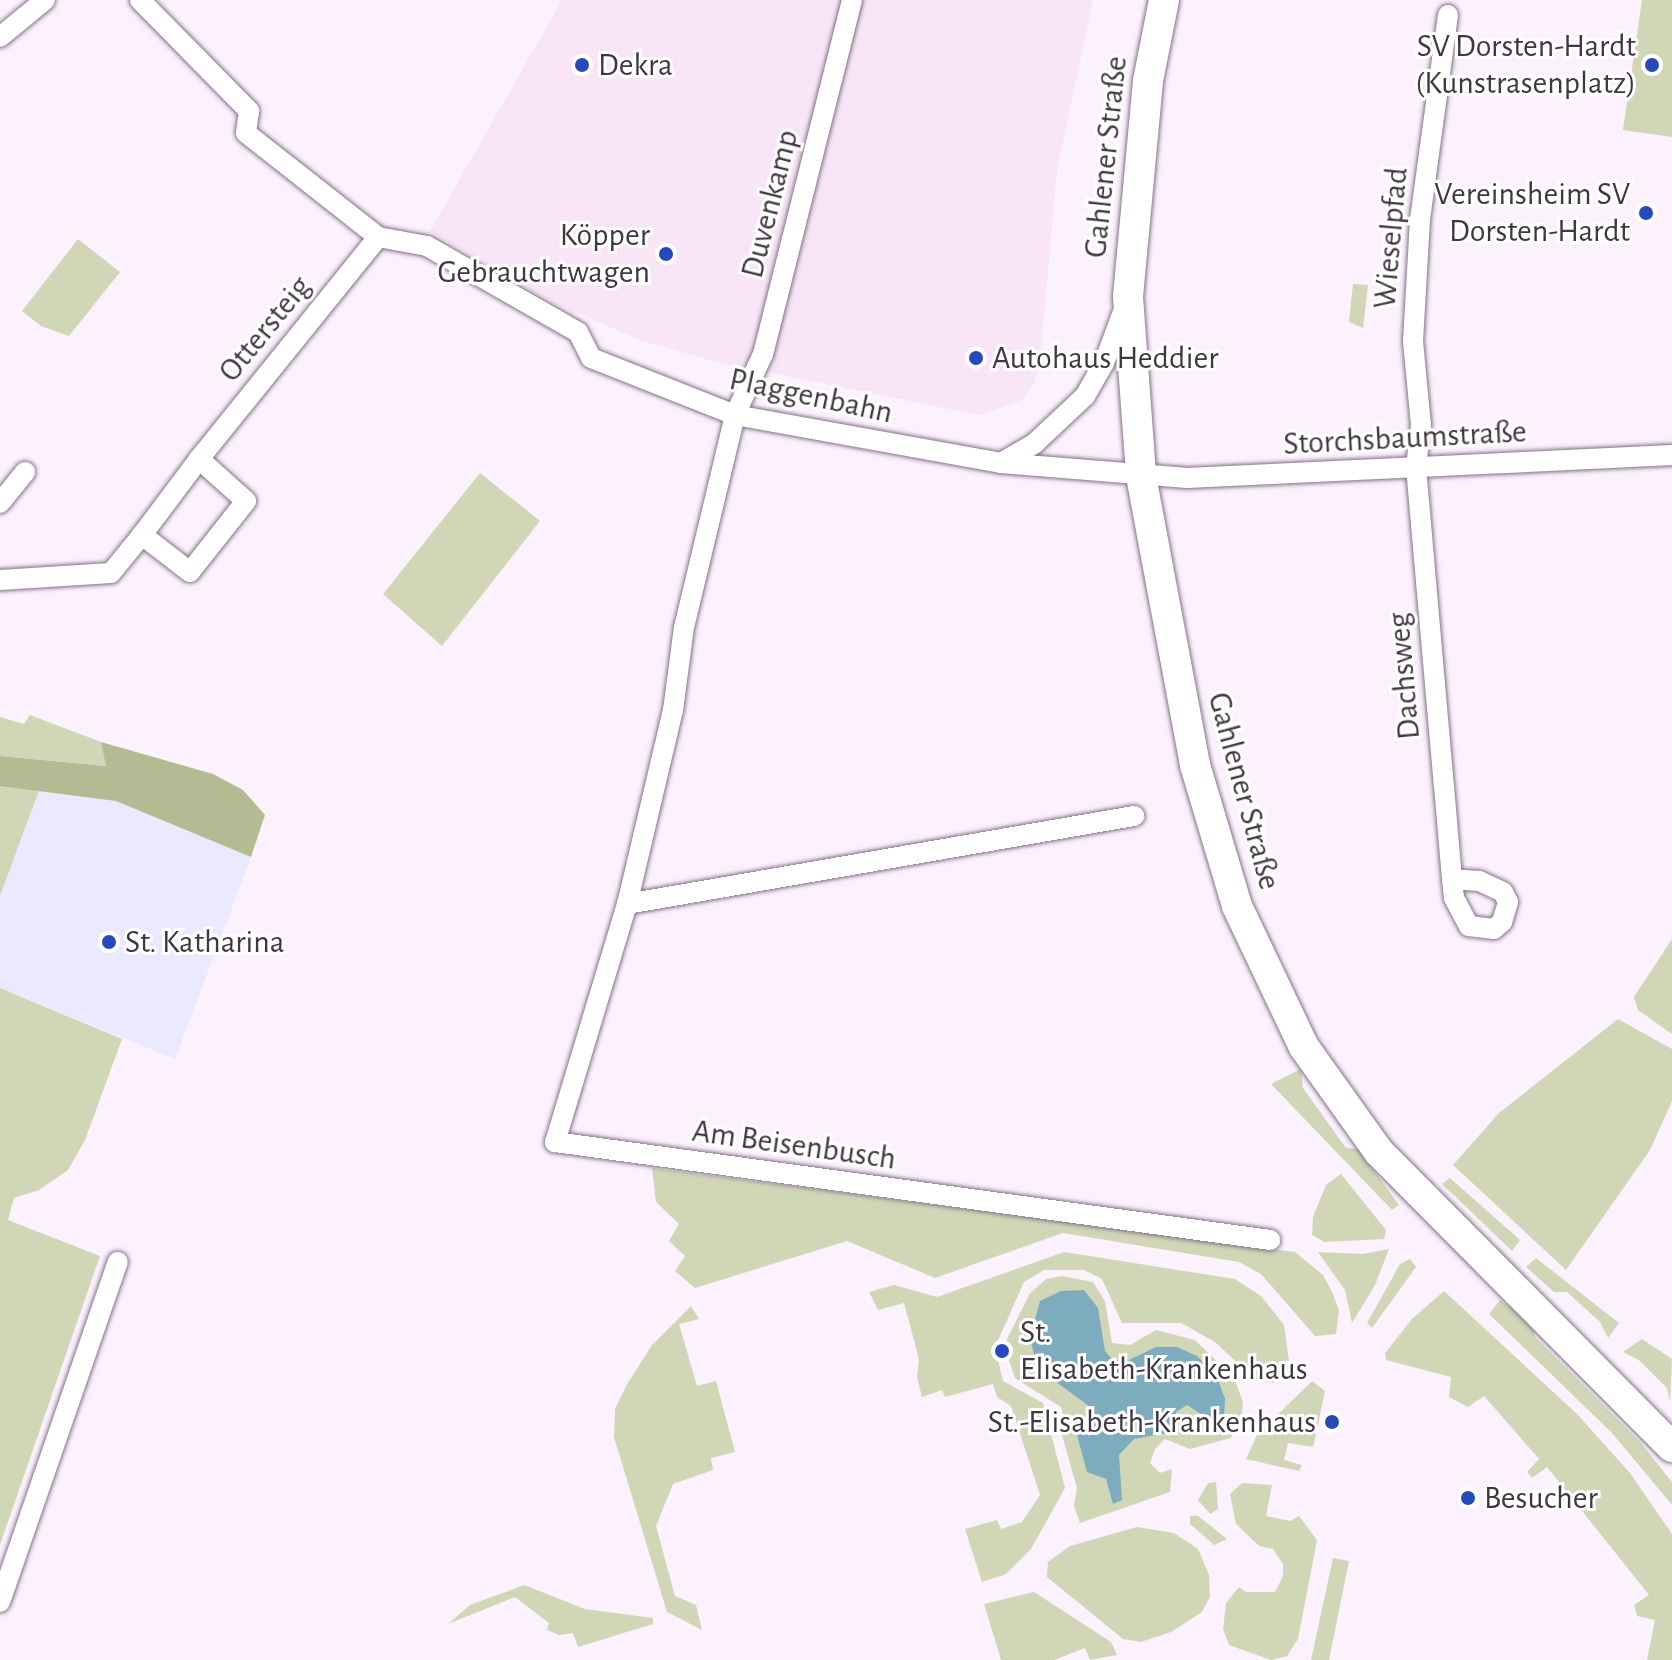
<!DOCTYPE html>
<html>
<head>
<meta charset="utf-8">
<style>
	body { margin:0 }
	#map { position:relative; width:1672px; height:1660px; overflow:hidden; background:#fbf2fd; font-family:"Alegreya Sans",sans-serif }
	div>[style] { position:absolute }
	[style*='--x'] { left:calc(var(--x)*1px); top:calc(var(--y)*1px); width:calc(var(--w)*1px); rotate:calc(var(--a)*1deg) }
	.industrial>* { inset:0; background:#f8e5f5 }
	.education>* { inset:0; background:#ebe9ff }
	.green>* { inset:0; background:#d1d6b6 }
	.forest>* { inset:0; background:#b4ba92 }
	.water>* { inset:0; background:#7dacbe }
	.roads { filter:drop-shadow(0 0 2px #867189) drop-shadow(0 0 2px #867189) }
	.minor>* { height:20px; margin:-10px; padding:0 10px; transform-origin:10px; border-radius:10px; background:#fff }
	.secondary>* { height:30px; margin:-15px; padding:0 15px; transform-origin:15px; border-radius:15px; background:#fff }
	.dots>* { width:22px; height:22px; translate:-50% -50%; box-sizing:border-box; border:4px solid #fff; border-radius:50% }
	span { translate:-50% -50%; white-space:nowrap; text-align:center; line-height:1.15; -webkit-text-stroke:6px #fff; paint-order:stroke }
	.poi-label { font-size:32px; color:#403741 }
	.right { translate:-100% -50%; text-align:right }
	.left { translate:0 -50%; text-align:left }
	.street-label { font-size:32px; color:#403741 }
</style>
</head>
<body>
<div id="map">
	<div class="industrial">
		<i style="clip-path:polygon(562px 0,1093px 0,1057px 171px,1040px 360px,1034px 383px,1022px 400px,979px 415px,716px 362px,640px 340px,556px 304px,430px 231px)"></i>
	</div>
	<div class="education">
		<i style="clip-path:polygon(40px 788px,116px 801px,251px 857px,175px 1059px,0 988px,0 896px)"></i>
	</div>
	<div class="green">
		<i style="clip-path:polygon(1642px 0,1672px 0,1672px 137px,1623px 130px)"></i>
		<i style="clip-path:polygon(78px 239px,120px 272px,69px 336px,41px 326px,22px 311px)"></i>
		<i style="clip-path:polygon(1353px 284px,1368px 285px,1363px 328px,1349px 322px)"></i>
		<i style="clip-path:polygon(480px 473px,540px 521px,442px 646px,383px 594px)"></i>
		<i style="clip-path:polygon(30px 715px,101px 742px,107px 766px,0 756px,0 717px,24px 724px)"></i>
		<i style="clip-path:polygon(0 786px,40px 788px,0 896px)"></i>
		<i style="clip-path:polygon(1672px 939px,1672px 1034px,1638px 1010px,1634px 997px)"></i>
		<i style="clip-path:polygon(0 988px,122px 1039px,85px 1140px,68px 1170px,39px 1190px,14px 1198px,8px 1220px,100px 1256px,0 1545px)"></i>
		<i style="clip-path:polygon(1618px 1019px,1672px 1049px,1672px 1101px,1650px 1150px,1566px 1270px,1453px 1165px,1499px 1113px)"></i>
		<i style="clip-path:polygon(1301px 1069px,1303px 1088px,1346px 1148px,1358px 1149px,1399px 1205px,1392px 1210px,1271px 1084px)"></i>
		<i style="clip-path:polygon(652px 1168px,1295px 1252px,1323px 1275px,1332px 1292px,1339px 1310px,1336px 1334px,1315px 1336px,1261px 1274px,1239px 1262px,1063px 1233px,935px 1278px,847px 1241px,695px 1288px,675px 1271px,685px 1256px,669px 1241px,679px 1224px,656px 1202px)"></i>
		<i style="clip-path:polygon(1341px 1174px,1386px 1230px,1384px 1239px,1325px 1242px,1312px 1235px,1313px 1217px,1326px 1185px)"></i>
		<i style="clip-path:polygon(1450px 1178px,1520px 1240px,1512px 1251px,1442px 1184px)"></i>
		<i style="clip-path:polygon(1389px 1249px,1375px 1285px,1352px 1323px,1345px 1290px,1318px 1252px,1363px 1254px)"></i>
		<i style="clip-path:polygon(1064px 1252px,1235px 1279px,1261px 1296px,1284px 1325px,1290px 1369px,1273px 1383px,1256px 1380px,1215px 1342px,1181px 1323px,1122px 1323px,1102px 1279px,1084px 1270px,1044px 1270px,1024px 1282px,995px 1347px,1003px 1381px,1043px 1403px,1065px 1488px,1031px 1549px,1006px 1574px,982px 1582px,965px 1529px,997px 1520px,1001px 1529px,1022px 1522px,1040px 1495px,1011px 1406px,997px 1397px,993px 1384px,945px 1397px,942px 1390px,922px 1397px,917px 1377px,919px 1359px,904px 1303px,878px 1310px,869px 1292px,894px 1285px,937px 1297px)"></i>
		<i style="clip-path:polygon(1536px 1258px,1619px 1323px,1608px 1338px,1600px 1322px,1567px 1292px,1554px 1292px,1526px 1267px)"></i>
		<i style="clip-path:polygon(1410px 1259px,1416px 1267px,1372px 1328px,1367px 1323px,1400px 1264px)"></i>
		<i style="clip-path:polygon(1062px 1276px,1093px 1282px,1105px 1301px,1112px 1343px,1130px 1345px,1156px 1330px,1195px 1340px,1234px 1378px,1243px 1402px,1241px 1422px,1231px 1438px,1190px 1449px,1165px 1439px,1155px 1449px,1150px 1463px,1160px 1473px,1172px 1469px,1170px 1492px,1080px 1523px,1074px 1506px,1077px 1488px,1058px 1421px,1064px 1418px,1061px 1407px,1015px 1378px,1004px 1345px,1030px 1293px,1046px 1279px)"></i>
		<i style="clip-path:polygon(1444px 1291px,1577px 1414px,1630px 1473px,1672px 1534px,1672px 1660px,1647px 1660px,1655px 1620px,1637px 1616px,1634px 1605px,1649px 1595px,1547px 1467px,1532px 1478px,1527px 1472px,1539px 1459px,1484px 1396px,1468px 1407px,1449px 1397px,1451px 1377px,1386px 1360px,1385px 1353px,1412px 1319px)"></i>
		<i style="clip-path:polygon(1500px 1300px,1534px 1325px,1535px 1337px,1640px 1442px,1672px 1482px,1672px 1505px,1612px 1433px,1489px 1314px)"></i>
		<i style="clip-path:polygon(691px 1306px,699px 1319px,679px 1324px,697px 1386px,716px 1381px,735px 1452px,711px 1458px,713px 1470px,673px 1484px,656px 1526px,675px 1596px,696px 1605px,702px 1630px,667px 1612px,614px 1437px,615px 1409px,626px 1386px,652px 1345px)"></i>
		<i style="clip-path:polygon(1642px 1339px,1672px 1359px,1670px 1402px,1667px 1388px,1640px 1361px,1623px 1352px)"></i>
		<i style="clip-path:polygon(1312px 1381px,1325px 1391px,1313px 1447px,1288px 1443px,1284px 1460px,1302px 1465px,1299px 1471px,1246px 1459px,1257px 1435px)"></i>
		<i style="clip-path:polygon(1216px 1482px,1218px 1509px,1210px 1514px,1198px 1500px,1208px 1483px)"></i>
		<i style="clip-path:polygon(1242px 1483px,1272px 1485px,1266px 1516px,1290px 1521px,1299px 1516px,1317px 1540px,1298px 1639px,1287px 1656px,1271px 1660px,1229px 1645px,1223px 1629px,1226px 1603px,1239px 1587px,1246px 1592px,1275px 1592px,1283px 1576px,1283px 1564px,1273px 1549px,1259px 1546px,1236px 1524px,1230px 1494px)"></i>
		<i style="clip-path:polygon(1190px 1516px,1198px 1516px,1227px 1539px,1214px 1545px,1190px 1524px)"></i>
		<i style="clip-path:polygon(1137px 1527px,1174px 1533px,1198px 1549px,1209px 1575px,1210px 1597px,1202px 1612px,1171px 1632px,1141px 1642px,1123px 1639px,1047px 1577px,1048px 1562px,1070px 1546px)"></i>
		<i style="clip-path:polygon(1333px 1558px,1349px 1561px,1329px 1660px,1311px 1660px)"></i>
		<i style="clip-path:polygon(524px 1585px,585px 1609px,653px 1618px,653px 1624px,578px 1647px,573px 1633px,559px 1635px,547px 1630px,549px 1623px,515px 1597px,448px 1624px,470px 1605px)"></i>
		<i style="clip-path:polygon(1034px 1592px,1111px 1642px,1117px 1655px,1090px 1660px,1085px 1648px,1054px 1660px,1001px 1660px,984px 1604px)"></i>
	</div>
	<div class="forest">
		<i style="clip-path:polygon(101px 742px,213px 774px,243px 790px,265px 815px,251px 857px,116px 801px,0 786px,0 756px,106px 766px)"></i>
	</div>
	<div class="water">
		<i style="clip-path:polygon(1084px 1290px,1098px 1308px,1105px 1351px,1112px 1359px,1125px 1362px,1156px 1347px,1177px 1347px,1197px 1356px,1217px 1377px,1225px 1399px,1224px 1416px,1216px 1424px,1187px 1405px,1176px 1412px,1167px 1433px,1134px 1439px,1119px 1455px,1122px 1500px,1113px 1504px,1106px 1479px,1087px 1472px,1074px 1424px,1091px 1418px,1093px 1409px,1052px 1379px,1035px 1358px,1030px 1338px,1040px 1301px,1061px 1291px)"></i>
	</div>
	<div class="roads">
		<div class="minor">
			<i style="--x:140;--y:0;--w:156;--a:45.5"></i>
			<i style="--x:249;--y:111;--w:22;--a:98"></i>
			<i style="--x:246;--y:133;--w:168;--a:38.2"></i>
			<i style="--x:378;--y:237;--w:50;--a:10.4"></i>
			<i style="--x:427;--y:246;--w:174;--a:29.7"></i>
			<i style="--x:578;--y:332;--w:29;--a:63"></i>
			<i style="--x:591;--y:358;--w:155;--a:21.6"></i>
			<i style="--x:735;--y:415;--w:270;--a:10.2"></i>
			<i style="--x:1001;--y:463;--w:187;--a:4.6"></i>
			<i style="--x:1187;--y:478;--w:486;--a:-2.7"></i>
			<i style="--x:852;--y:0;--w:365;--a:104.1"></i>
			<i style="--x:763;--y:354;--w:67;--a:114.7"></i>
			<i style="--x:735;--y:415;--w:218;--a:103.5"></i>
			<i style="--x:684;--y:627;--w:84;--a:97.5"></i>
			<i style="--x:673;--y:710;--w:199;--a:103.3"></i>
			<i style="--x:627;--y:904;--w:249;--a:106.8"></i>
			<i style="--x:555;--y:1142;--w:722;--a:7.8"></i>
			<i style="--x:1448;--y:15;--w:207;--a:97.8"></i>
			<i style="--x:1420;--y:220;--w:121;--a:93.3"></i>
			<i style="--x:1413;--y:341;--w:84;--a:84.6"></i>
			<i style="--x:1421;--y:425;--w:42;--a:96.8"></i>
			<i style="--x:1416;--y:467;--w:320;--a:85"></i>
			<i style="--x:1444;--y:786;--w:93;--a:85.1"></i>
			<i style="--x:1452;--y:879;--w:19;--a:84"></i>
			<i style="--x:1454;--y:898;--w:32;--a:62"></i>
			<i style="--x:1469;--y:926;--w:25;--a:7"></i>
			<i style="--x:1494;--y:929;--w:11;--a:-41"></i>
			<i style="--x:1502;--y:922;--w:21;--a:-73"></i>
			<i style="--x:1508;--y:902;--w:11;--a:-117"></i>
			<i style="--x:1503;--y:892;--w:26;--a:-155"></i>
			<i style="--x:1479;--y:881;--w:27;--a:-176"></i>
			<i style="--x:0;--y:37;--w:58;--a:-39.4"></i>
			<i style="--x:199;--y:459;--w:63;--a:41.8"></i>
			<i style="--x:246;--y:501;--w:90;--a:128.3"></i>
			<i style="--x:190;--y:572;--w:61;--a:-142.4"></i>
			<i style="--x:142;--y:535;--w:95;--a:-53.1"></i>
			<i style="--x:199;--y:459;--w:285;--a:-51.1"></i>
			<i style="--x:1001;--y:463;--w:39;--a:-30"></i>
			<i style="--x:1035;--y:443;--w:69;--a:-43.2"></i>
			<i style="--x:1085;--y:396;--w:38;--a:-60"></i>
			<i style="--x:1104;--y:363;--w:58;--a:-69.7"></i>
			<i style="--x:0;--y:503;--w:40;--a:-51"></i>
			<i style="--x:0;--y:580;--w:111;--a:-3.6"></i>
			<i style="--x:111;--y:573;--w:49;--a:-50.8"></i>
			<i style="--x:627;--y:904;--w:515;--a:-9.85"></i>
			<i style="--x:0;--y:1602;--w:360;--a:-70.9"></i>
		</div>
		<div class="secondary">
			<i style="--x:1164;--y:0;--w:83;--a:101.2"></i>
			<i style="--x:1148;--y:81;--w:217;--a:95.3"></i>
			<i style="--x:1128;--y:297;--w:179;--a:85.8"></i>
			<i style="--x:1141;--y:476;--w:294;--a:79.4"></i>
			<i style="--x:1195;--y:765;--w:147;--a:73.4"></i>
			<i style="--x:1237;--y:906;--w:156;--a:64.6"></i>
			<i style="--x:1304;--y:1047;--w:129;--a:54.5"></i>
			<i style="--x:1379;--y:1152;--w:416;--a:45.2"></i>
		</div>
	</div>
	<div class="dots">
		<i style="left:582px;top:65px;background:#264ab9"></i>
		<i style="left:1652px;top:65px;background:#264ab9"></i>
		<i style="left:1646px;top:213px;background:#264ab9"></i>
		<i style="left:666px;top:254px;background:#264ab9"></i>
		<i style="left:976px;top:358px;background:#264ab9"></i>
		<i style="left:109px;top:942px;background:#264ab9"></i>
		<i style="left:1002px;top:1351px;background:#264ab9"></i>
		<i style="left:1332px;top:1422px;background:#264ab9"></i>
		<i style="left:1468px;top:1498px;background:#264ab9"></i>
	</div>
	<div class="poi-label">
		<span class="right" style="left:1636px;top:65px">SV Dorsten-Hardt<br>(Kunstrasenplatz)</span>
		<span class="left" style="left:598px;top:65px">Dekra</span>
		<span class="right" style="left:1630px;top:213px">Vereinsheim SV<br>Dorsten-Hardt</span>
		<span class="right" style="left:650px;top:254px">Köpper<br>Gebrauchtwagen</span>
		<span class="left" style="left:992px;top:358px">Autohaus Heddier</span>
		<span class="left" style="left:125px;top:942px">St. Katharina</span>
		<span class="left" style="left:1020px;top:1351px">St.<br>Elisabeth-Krankenhaus</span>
		<span class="right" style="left:1316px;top:1422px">St.-Elisabeth-Krankenhaus</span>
		<span class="left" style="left:1484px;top:1498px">Besucher</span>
	</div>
	<div class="street-label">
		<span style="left:1106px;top:157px;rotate:-84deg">Gahlener Straße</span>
		<span style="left:770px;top:204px;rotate:-76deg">Duvenkamp</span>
		<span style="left:1391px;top:238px;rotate:-85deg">Wieselpfad</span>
		<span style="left:265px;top:329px;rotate:-51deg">Ottersteig</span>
		<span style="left:811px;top:396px;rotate:12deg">Plaggenbahn</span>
		<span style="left:1405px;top:438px;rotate:-3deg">Storchsbaumstraße</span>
		<span style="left:1404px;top:676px;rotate:-95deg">Dachsweg</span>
		<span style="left:1244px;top:791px;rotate:75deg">Gahlener Straße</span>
		<span style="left:794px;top:1145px;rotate:8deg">Am Beisenbusch</span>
	</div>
</div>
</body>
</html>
